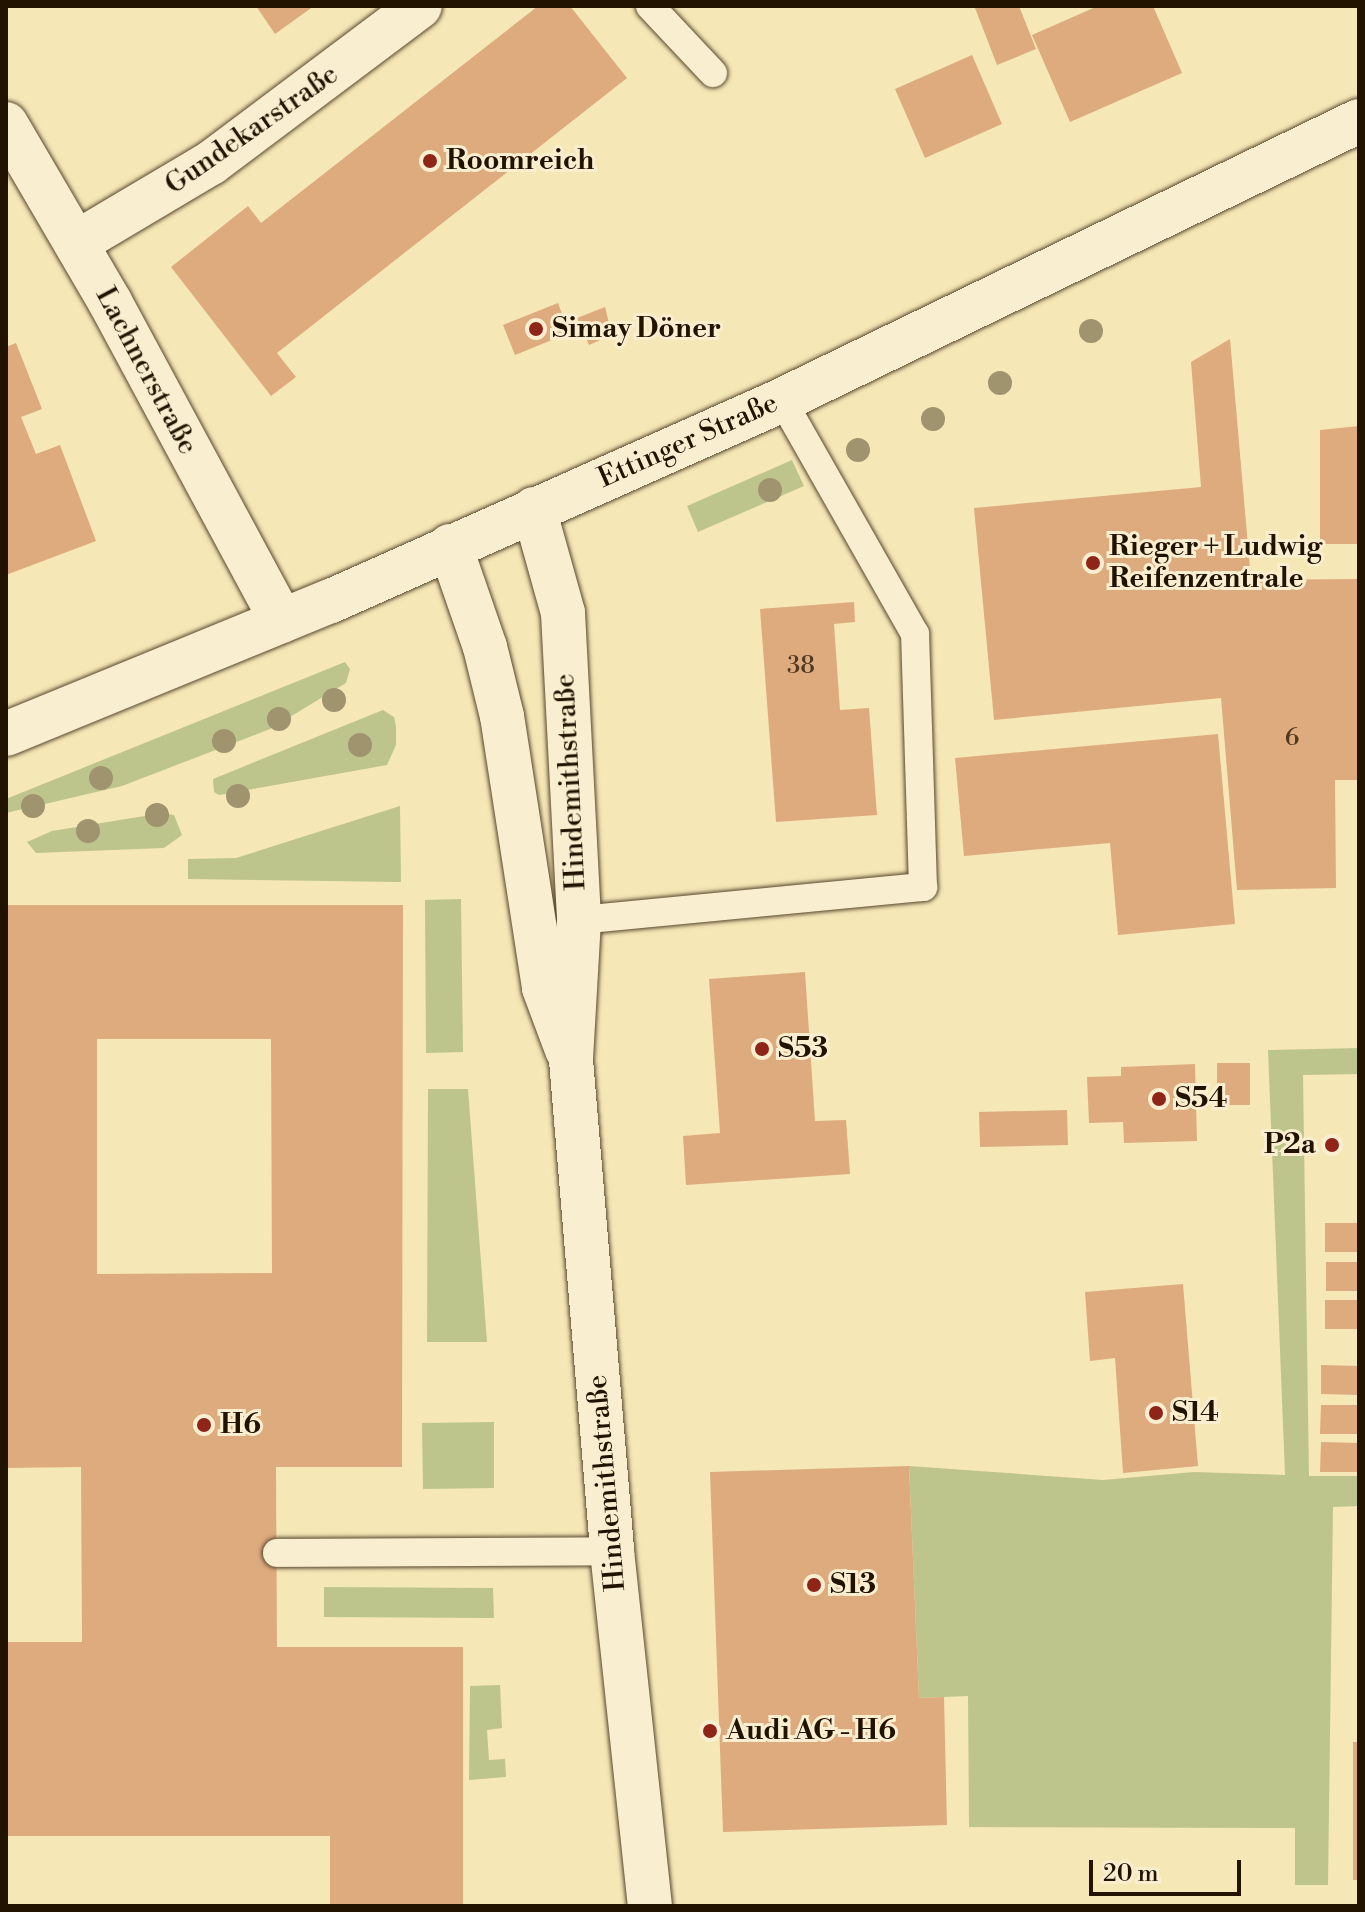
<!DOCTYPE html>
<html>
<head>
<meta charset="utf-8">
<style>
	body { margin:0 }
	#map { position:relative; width:1365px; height:1912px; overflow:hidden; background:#f6e7b6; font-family:"Libre Bodoni",serif }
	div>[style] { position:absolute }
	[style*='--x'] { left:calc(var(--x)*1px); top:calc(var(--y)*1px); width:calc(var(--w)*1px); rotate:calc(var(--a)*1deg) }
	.green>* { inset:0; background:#bdc58d }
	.building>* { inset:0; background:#deab7e }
	.roads { filter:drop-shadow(0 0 2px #57472e) drop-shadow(0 0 2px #57472e) }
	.service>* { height:28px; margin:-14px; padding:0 14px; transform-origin:14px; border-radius:14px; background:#f9efd0 }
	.minor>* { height:44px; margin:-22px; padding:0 22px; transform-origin:22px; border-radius:22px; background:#f9efd0 }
	.secondary>* { height:44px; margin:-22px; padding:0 22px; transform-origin:22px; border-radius:22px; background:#f9efd0 }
	.trees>* { width:24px; height:24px; margin:-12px; border-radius:50%; background:#9f946d }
	.dots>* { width:22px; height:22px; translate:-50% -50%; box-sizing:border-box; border:4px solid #f9efd0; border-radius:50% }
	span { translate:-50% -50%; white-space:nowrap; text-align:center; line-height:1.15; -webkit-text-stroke:6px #f9efd0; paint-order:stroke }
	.number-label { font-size:24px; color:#513820 }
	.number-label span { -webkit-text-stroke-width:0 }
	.street-label { font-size:28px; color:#221200 }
	.poi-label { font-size:28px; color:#221200; font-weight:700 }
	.left { translate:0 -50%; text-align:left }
	.right { translate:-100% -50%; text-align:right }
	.frame { position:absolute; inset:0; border:8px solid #221200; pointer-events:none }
	.scale { position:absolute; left:1089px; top:1860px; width:152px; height:36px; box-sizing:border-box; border:4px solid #221200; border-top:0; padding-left:10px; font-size:24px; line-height:28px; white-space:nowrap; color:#221200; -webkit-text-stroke:6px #f9efd0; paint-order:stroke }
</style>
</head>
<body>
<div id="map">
	<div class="green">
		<i style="clip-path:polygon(792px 460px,804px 486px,698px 532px,687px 506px)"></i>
		<i style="clip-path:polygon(345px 662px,350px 669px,346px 683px,270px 729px,122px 786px,6px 813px,6px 799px)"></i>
		<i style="clip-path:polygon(383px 710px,394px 717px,396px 726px,396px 745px,387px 765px,219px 795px,214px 792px,213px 779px)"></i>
		<i style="clip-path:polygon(400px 806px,401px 882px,188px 879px,188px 859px,236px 858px)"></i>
		<i style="clip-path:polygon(163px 813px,174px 815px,182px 835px,164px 848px,36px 853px,27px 842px,52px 831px)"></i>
		<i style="clip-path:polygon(461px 899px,463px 1052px,426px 1053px,425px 900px)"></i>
		<i style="clip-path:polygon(1359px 1048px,1359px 1074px,1303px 1075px,1309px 1476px,1359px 1476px,1359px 1506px,1333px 1507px,1328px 1885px,1295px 1885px,1295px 1828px,969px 1827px,968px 1696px,919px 1698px,909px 1466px,1103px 1480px,1194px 1472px,1285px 1475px,1268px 1050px)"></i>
		<i style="clip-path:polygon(428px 1089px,468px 1089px,487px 1342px,427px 1342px)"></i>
		<i style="clip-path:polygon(494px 1422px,494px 1488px,423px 1489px,422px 1423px)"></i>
		<i style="clip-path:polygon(324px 1587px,493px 1588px,494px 1618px,324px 1617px)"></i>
		<i style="clip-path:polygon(500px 1685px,502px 1728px,487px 1730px,489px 1760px,505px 1759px,506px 1777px,469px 1780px,470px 1686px)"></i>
	</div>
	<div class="building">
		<i style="clip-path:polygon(256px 6px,314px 6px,275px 34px)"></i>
		<i style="clip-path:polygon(538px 6px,570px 6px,627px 78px,277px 353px,296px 377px,271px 396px,171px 267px,248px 206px,261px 223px)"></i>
		<i style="clip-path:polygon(1019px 6px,1036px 49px,997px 65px,975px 8px)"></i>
		<i style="clip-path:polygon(1098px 6px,1153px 6px,1182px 73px,1070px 122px,1032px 35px)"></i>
		<i style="clip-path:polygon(972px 55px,1002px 124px,925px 158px,895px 89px)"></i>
		<i style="clip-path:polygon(558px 303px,569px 333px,515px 355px,503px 325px)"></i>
		<i style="clip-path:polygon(605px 307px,612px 335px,589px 345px,577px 318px)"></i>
		<i style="clip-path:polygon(1230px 339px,1251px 580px,1359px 579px,1359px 780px,1335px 780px,1336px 888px,1237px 890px,1221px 698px,994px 720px,974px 508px,1201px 487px,1191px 362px)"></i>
		<i style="clip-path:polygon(16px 343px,42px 409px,21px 417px,36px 454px,60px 445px,96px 541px,6px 575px,6px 347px)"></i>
		<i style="clip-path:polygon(1359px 426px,1359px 544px,1320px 544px,1320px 430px)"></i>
		<i style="clip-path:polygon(854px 602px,855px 622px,834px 624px,840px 710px,869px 708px,877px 815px,776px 822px,760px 609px)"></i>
		<i style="clip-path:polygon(1218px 734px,1235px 924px,1118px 935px,1110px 843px,964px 856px,955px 758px)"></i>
		<i style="clip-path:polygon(evenodd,6px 905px,403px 905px,402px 1467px,276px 1467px,277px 1647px,463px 1647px,463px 1906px,330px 1906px,330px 1836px,6px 1836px,6px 1642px,82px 1642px,81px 1467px,6px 1468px,6px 905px,97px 1039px,271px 1039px,272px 1273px,97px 1274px,97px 1039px)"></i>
		<i style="clip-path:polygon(805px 972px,815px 1121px,846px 1120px,850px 1174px,686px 1185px,683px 1136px,720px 1133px,709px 979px)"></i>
		<i style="clip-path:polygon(1217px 1063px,1250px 1063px,1250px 1105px,1217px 1105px)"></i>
		<i style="clip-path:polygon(1195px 1064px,1197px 1141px,1124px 1143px,1123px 1122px,1089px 1123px,1087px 1077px,1121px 1076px,1121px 1067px)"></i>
		<i style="clip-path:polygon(1067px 1110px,1068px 1145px,980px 1147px,979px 1112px)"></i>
		<i style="clip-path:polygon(1325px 1223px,1359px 1223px,1359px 1252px,1325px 1252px)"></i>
		<i style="clip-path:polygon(1326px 1262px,1359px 1262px,1359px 1291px,1326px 1291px)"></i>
		<i style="clip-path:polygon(1183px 1284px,1198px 1466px,1123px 1473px,1115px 1358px,1090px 1361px,1085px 1292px)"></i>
		<i style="clip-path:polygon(1325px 1300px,1359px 1300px,1359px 1329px,1325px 1329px)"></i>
		<i style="clip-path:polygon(1321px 1365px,1359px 1366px,1359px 1395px,1321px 1394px)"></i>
		<i style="clip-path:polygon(1321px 1405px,1359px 1405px,1359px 1434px,1320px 1434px)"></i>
		<i style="clip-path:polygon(1321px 1442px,1359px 1443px,1359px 1472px,1320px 1472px)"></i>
		<i style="clip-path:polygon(909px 1466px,919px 1698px,944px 1697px,947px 1825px,723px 1832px,710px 1472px)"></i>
		<i style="clip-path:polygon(1353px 1742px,1359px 1742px,1359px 1880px,1353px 1880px)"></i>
	</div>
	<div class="roads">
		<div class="service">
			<i style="--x:650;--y:6;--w:92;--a:46.8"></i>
			<i style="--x:579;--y:920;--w:346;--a:-5.5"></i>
			<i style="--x:923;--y:887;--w:253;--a:-91.8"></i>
			<i style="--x:915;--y:634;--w:269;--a:-119.6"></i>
			<i style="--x:277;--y:1553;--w:335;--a:-0.3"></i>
		</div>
		<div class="minor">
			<i style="--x:6;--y:124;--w:206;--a:59.7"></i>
			<i style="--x:110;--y:302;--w:362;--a:61.7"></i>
			<i style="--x:76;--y:243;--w:157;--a:-30.7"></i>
			<i style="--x:211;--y:163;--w:261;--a:-36.9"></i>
			<i style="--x:534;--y:509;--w:108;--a:74.4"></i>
			<i style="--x:563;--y:613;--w:307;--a:87"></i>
			<i style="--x:579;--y:920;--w:140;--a:93.3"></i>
			<i style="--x:571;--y:1060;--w:493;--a:85.2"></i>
			<i style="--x:612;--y:1551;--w:357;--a:83.9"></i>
			<i style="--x:450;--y:546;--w:107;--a:70.9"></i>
			<i style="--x:485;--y:647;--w:71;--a:76.2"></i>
			<i style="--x:502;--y:716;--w:275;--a:81.2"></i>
			<i style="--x:544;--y:988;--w:66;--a:69.6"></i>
		</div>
		<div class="secondary">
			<i style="--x:6;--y:734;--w:351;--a:-22.3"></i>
			<i style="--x:331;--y:601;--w:494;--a:-24"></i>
			<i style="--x:782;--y:400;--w:641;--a:-25.81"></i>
		</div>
	</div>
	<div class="trees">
		<i style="left:1091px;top:331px"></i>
		<i style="left:1000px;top:383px"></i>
		<i style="left:933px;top:419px"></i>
		<i style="left:858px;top:450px"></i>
		<i style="left:770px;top:490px"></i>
		<i style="left:334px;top:700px"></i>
		<i style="left:279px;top:719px"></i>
		<i style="left:224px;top:741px"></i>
		<i style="left:360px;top:745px"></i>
		<i style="left:101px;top:778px"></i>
		<i style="left:238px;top:796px"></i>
		<i style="left:33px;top:806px"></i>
		<i style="left:157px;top:815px"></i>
		<i style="left:88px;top:831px"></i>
	</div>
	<div class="dots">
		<i style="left:430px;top:161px;background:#8f2418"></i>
		<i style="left:536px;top:329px;background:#8f2418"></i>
		<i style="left:1093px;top:563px;background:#8f2418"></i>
		<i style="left:762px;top:1049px;background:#8f2418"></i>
		<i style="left:1159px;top:1099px;background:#8f2418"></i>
		<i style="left:1332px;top:1145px;background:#8f2418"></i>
		<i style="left:1156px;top:1413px;background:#8f2418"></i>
		<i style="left:204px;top:1425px;background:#8f2418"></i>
		<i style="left:814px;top:1585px;background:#8f2418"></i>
		<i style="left:710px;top:1731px;background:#8f2418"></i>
	</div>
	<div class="number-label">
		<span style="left:801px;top:667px">38</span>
		<span style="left:1292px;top:739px">6</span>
	</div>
	<div class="street-label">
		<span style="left:252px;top:130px;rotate:-35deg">Gundekarstraße</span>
		<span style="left:146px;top:371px;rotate:62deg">Lachnerstraße</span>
		<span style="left:688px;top:441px;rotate:-24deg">Ettinger Straße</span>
		<span style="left:571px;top:782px;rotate:-93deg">Hindemithstraße</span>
		<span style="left:607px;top:1483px;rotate:-95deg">Hindemithstraße</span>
	</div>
	<div class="poi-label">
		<span class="left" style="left:446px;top:161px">Roomreich</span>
		<span class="left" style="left:552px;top:329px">Simay Döner</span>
		<span class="left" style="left:1109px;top:563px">Rieger + Ludwig<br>Reifenzentrale</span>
		<span class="left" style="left:778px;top:1049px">S53</span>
		<span class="left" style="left:1175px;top:1099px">S54</span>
		<span class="right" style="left:1316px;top:1145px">P2a</span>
		<span class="left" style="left:1172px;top:1413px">S14</span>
		<span class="left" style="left:220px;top:1425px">H6</span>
		<span class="left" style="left:830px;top:1585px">S13</span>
		<span class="left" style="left:726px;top:1731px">Audi AG - H6</span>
	</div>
	<div class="frame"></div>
	<div class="scale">20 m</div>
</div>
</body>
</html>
